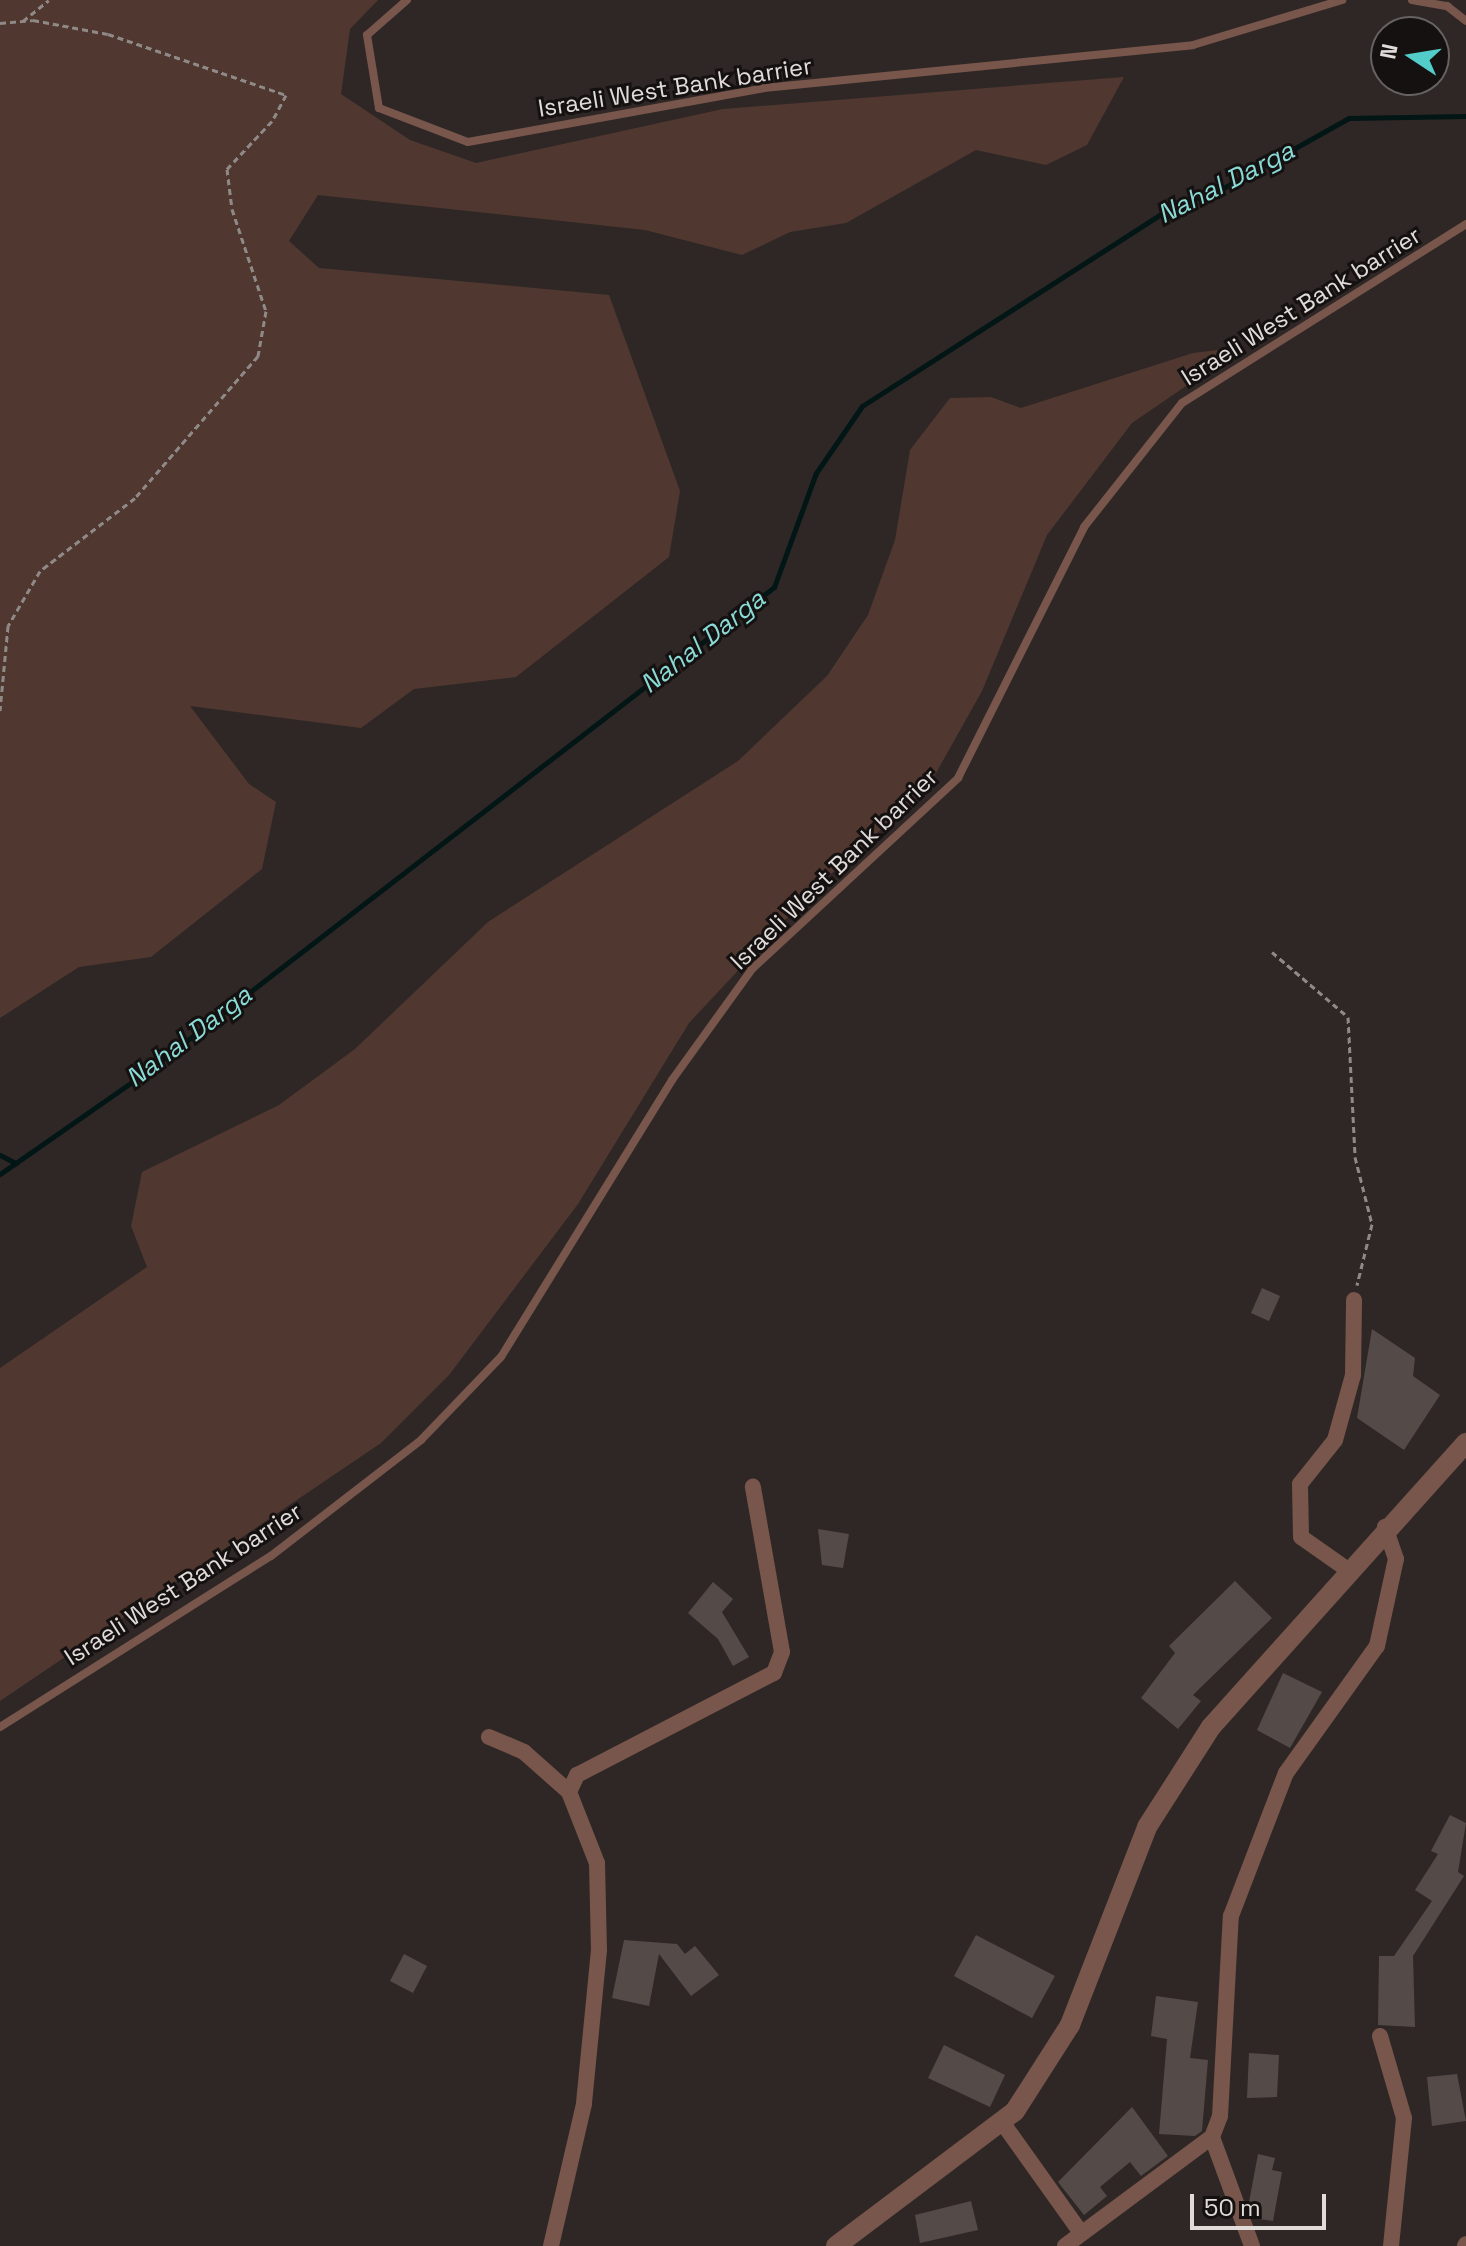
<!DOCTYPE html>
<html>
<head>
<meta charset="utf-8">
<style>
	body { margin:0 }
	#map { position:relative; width:1466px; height:2246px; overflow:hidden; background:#2f2725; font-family:"Space Grotesk",sans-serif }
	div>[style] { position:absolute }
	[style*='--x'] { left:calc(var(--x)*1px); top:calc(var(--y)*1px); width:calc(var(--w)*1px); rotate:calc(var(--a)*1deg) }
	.green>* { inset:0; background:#503830 }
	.stream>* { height:5px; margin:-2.5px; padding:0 2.5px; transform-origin:2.5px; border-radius:2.5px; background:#011615 }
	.building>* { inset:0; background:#544b49 }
	.path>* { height:3px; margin-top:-1.5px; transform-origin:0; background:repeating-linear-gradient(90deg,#8f8987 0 6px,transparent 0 10px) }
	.service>* { height:8px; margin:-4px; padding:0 4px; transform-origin:4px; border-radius:4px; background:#78564b }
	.minor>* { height:16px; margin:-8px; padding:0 8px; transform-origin:8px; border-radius:8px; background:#78564b }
	.tertiary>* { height:20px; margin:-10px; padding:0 10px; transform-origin:10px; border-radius:10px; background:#78564b }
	span { translate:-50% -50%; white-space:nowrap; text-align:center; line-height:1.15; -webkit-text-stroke:6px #141110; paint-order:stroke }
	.street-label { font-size:24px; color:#e1dcda }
	.water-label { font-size:26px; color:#8adad6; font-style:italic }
	.north { position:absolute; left:1370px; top:16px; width:80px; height:80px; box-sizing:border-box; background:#141110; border:2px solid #666261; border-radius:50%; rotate:282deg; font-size:22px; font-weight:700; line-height:32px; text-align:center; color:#e1dcda }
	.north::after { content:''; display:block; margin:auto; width:28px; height:36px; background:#53cdc9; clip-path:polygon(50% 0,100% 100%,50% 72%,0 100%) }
	.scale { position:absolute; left:1190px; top:2194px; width:136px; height:36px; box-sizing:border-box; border:4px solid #e1dcda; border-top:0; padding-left:10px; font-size:24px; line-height:28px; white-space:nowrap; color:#e1dcda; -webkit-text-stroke:6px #141110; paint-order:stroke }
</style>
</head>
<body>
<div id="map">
	<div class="green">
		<i style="clip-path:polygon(0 0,378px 0,350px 29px,341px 94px,410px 140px,476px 163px,723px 109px,1124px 77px,1087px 145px,1046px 165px,976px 150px,846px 223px,790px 232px,742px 255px,645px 230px,318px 195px,289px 241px,319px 268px,609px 295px,680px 491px,669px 557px,516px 677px,414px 689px,361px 728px,190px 706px,249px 784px,276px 802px,262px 869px,151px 957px,79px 967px,0 1018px)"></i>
		<i style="clip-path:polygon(1243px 347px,1132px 423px,1047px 535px,982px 691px,927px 789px,815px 888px,689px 1023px,578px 1204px,449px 1375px,381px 1443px,0 1701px,0 1368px,147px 1267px,131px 1226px,142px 1172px,279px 1105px,355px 1049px,488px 922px,738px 761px,827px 676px,868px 615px,895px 540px,910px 450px,950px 398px,991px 397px,1021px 408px,1193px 353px)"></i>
	</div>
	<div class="stream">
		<i style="--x:0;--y:1155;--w:18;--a:27"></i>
		<i style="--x:0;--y:1174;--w:177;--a:-34.9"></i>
		<i style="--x:145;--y:1073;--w:795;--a:-37.69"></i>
		<i style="--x:774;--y:587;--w:121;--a:-69.8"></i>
		<i style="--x:816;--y:473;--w:81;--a:-55.5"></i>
		<i style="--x:862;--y:406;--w:374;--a:-32.7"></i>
		<i style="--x:1177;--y:204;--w:45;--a:-18"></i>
		<i style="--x:1220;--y:190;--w:148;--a:-29.2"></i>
		<i style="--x:1349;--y:118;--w:117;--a:-1"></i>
	</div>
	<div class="building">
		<i style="clip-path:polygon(1262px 1288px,1280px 1296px,1269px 1321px,1251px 1313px)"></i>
		<i style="clip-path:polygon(1372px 1329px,1415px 1358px,1413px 1376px,1440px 1395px,1404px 1450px,1357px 1418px)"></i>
		<i style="clip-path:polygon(818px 1529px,849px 1534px,843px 1568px,822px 1565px)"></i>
		<i style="clip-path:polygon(1235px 1581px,1272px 1618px,1193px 1695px,1201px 1701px,1178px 1729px,1141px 1698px,1175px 1653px,1169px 1646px)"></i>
		<i style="clip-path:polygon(713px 1582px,733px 1599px,722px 1612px,749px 1657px,733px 1666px,718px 1639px,688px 1613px)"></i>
		<i style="clip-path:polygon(1283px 1673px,1322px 1692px,1290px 1748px,1257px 1730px)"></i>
		<i style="clip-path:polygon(1450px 1815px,1466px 1823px,1458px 1872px,1464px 1876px,1413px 1956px,1415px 2027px,1378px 2025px,1379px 1956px,1394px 1956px,1432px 1901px,1415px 1890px,1438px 1854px,1431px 1851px)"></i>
		<i style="clip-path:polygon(976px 1935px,1055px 1976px,1032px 2018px,954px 1976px)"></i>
		<i style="clip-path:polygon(624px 1940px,677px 1944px,685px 1954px,695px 1946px,719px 1975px,691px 1996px,659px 1954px,649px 2006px,612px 1998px)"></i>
		<i style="clip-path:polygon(404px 1954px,427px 1966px,413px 1993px,390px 1981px)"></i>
		<i style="clip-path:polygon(1156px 1996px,1198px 2002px,1190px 2058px,1208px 2060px,1202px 2131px,1195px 2136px,1159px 2134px,1167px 2039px,1151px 2036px)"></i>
		<i style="clip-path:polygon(944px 2045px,1005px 2075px,990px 2107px,928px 2078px)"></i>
		<i style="clip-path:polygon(1249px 2053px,1279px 2055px,1277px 2097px,1247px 2098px)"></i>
		<i style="clip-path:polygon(1457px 2074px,1466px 2121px,1432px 2126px,1427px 2077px)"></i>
		<i style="clip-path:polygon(1132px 2107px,1168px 2156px,1141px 2176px,1130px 2162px,1100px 2187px,1107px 2196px,1084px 2215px,1058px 2182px)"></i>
		<i style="clip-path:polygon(1258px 2154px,1275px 2158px,1272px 2170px,1282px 2172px,1273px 2221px,1258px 2219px,1261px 2203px,1249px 2202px)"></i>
		<i style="clip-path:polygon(971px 2201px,978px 2230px,920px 2243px,915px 2215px)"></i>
	</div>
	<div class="path">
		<i style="--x:23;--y:21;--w:33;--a:-39"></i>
		<i style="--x:0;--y:23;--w:33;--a:-5"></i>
		<i style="--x:33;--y:20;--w:76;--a:10.6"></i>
		<i style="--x:108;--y:34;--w:188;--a:18.9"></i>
		<i style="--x:286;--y:95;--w:30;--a:118"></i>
		<i style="--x:272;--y:121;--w:66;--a:133.2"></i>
		<i style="--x:227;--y:169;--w:40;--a:82.9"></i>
		<i style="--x:232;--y:209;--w:108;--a:71.6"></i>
		<i style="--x:266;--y:311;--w:46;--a:100.1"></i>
		<i style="--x:258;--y:356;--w:188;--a:130.9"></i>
		<i style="--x:135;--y:498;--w:120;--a:142.5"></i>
		<i style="--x:40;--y:571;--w:64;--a:120.2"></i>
		<i style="--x:8;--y:626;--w:85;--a:95.4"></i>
		<i style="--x:1272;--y:952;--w:100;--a:40.5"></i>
		<i style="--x:1348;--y:1017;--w:140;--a:87.1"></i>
		<i style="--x:1355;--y:1157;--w:69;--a:75.8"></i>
		<i style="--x:1372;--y:1224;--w:63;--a:103.8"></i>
	</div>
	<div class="service">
		<i style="--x:407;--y:0;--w:53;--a:138.8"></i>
		<i style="--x:367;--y:35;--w:74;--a:80.7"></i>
		<i style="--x:379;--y:108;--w:95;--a:20.9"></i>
		<i style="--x:468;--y:142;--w:301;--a:-10.3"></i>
		<i style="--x:764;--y:88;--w:431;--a:-5.7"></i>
		<i style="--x:1193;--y:45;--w:156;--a:-16.8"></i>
		<i style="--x:1412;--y:0;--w:36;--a:10"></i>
		<i style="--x:1447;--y:6;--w:24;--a:38"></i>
		<i style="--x:0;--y:1727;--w:320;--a:-32.3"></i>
		<i style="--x:271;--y:1556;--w:190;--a:-37.7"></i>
		<i style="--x:421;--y:1440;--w:115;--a:-46.1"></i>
		<i style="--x:501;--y:1357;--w:326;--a:-58.3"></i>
		<i style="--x:672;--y:1080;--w:137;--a:-54.2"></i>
		<i style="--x:752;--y:969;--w:281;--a:-42.8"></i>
		<i style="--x:958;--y:778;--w:281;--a:-63.3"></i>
		<i style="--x:1084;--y:527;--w:158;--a:-51.7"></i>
		<i style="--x:1182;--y:403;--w:336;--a:-32.2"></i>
	</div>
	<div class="minor">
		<i style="--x:1348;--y:1570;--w:57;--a:-144.9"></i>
		<i style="--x:1301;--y:1537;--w:53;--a:-91.1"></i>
		<i style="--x:1300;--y:1484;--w:56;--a:-51.5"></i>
		<i style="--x:1335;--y:1440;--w:67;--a:-74.5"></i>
		<i style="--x:1353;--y:1375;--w:75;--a:-89.2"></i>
		<i style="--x:489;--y:1737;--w:38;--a:23"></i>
		<i style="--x:524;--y:1752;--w:60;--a:41.6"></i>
		<i style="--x:569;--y:1792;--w:76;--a:68.5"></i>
		<i style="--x:597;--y:1863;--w:87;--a:88.7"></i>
		<i style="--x:599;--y:1950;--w:155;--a:95.6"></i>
		<i style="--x:584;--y:2104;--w:146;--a:103.1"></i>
		<i style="--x:569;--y:1792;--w:19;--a:-65"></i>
		<i style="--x:577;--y:1775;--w:222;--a:-27.4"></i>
		<i style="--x:774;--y:1673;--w:22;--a:-69"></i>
		<i style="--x:782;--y:1652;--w:168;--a:-100"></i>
		<i style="--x:1380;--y:2036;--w:85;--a:73.7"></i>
		<i style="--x:1404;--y:2118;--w:129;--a:95.8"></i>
		<i style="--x:1002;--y:2122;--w:133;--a:54.5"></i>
		<i style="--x:1065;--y:2246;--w:183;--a:-36.6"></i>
		<i style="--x:1252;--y:2246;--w:116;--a:-110.2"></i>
		<i style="--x:1212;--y:2137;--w:22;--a:-69"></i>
		<i style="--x:1220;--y:2116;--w:200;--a:-86.9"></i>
		<i style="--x:1231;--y:1916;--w:153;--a:-69"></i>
		<i style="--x:1286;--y:1773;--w:156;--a:-54.4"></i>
		<i style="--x:1377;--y:1646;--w:89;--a:-77.7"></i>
		<i style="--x:1396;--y:1559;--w:34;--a:-109"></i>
		<i style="--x:1465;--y:2246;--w:2;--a:-63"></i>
	</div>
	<div class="tertiary">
		<i style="--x:836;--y:2246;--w:224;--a:-37"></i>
		<i style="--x:1015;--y:2111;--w:102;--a:-57.4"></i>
		<i style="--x:1070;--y:2025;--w:212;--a:-68.7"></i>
		<i style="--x:1147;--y:1827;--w:119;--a:-57.4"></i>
		<i style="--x:1211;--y:1727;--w:382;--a:-48.1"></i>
	</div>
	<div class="street-label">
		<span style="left:675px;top:87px;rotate:-9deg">Israeli West Bank barrier</span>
		<span style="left:1301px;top:306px;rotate:-32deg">Israeli West Bank barrier</span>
		<span style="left:834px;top:869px;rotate:-44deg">Israeli West Bank barrier</span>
		<span style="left:183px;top:1584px;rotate:-33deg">Israeli West Bank barrier</span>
	</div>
	<div class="water-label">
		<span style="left:1226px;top:183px;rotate:-27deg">Nahal Darga</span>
		<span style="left:703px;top:642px;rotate:-38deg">Nahal Darga</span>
		<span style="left:189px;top:1037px;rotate:-37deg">Nahal Darga</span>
	</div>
	<div class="north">N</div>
	<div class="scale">50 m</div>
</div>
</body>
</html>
